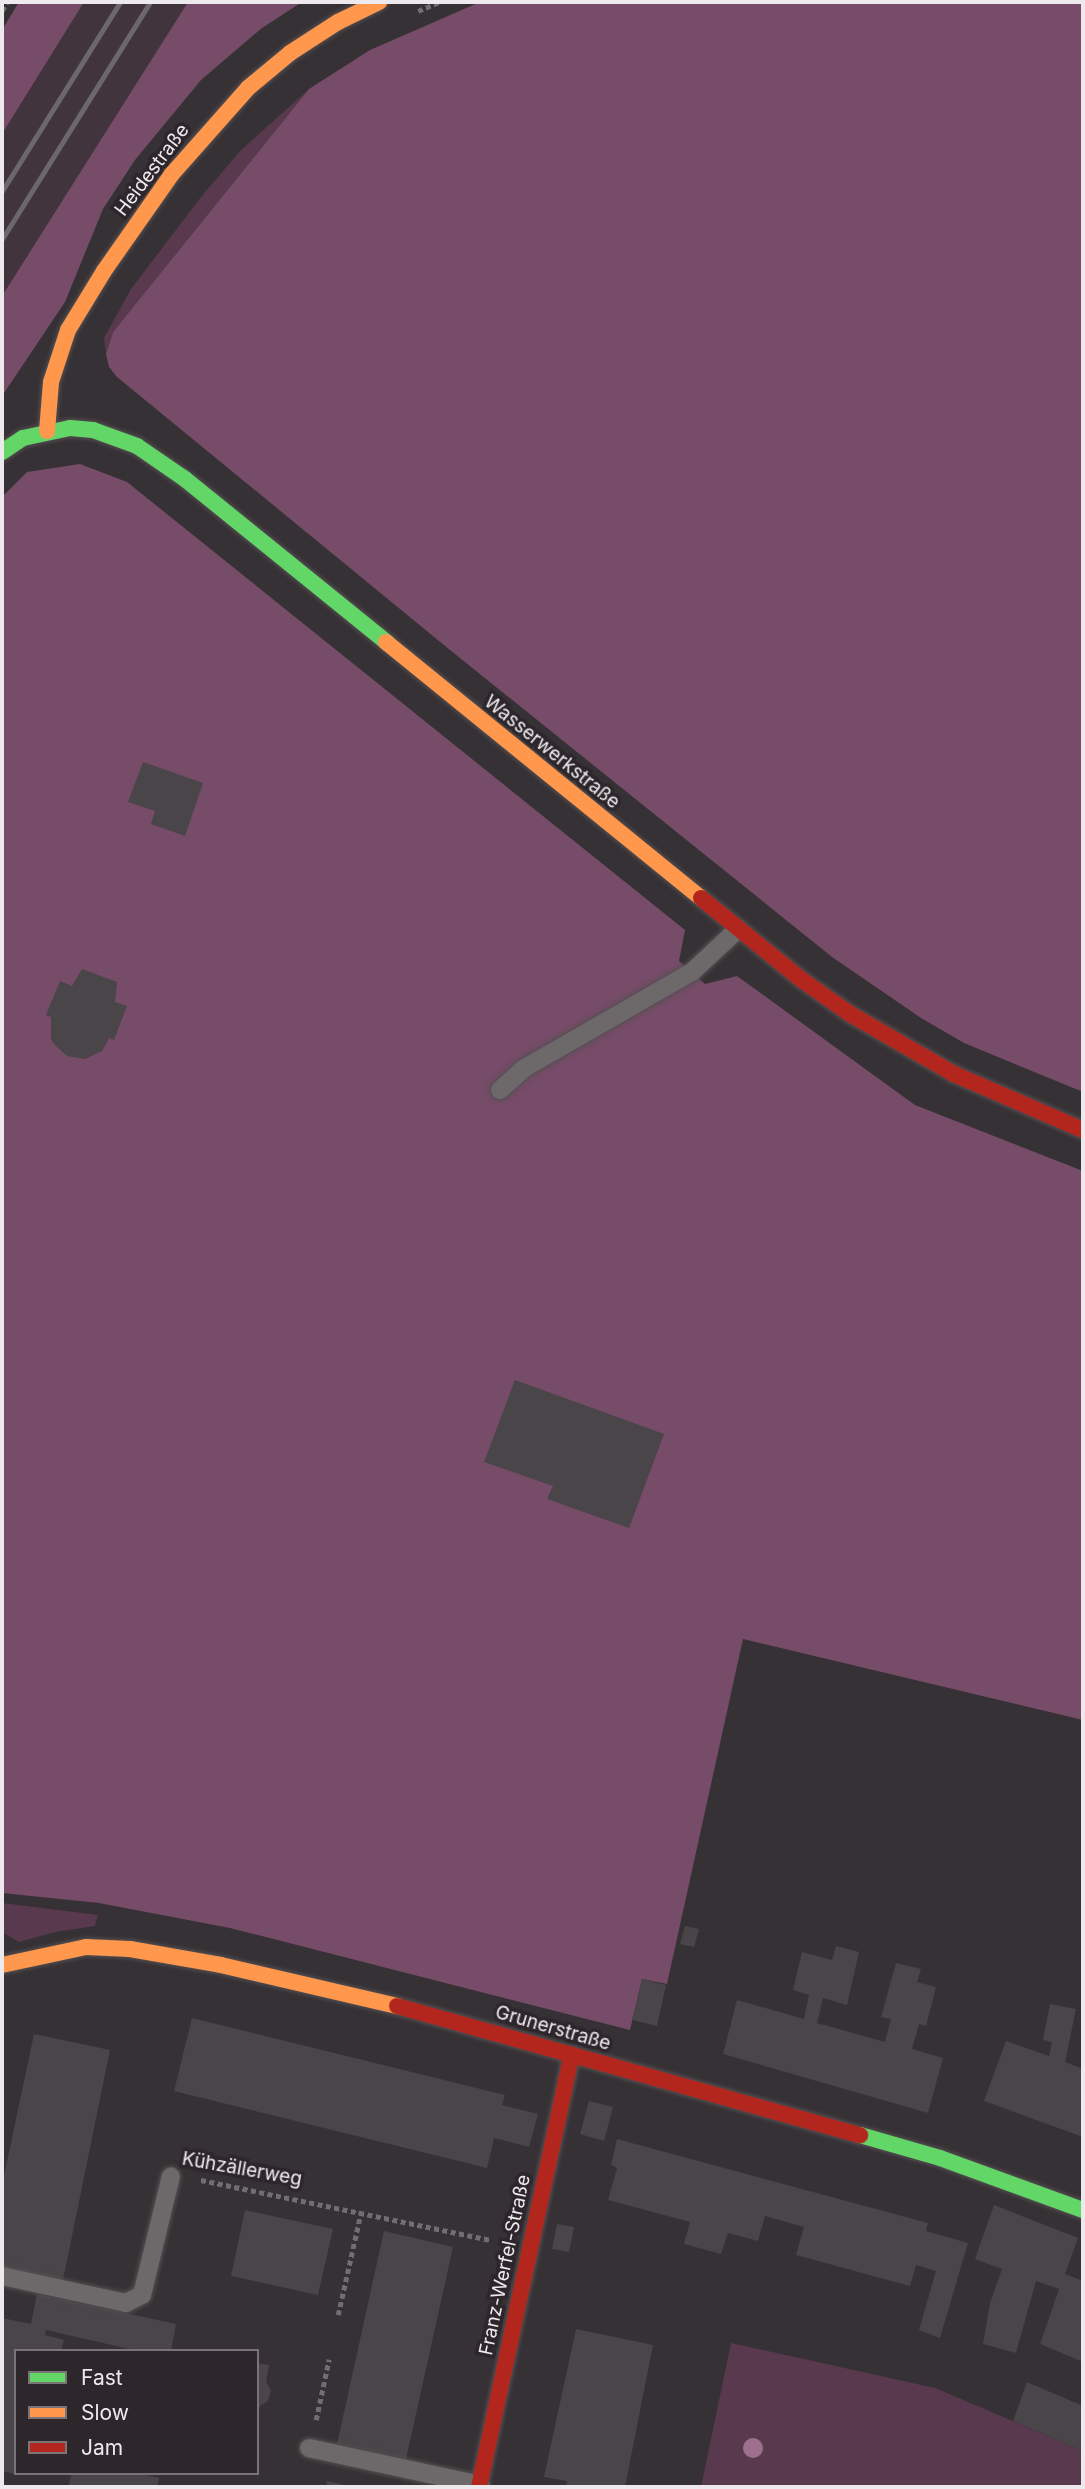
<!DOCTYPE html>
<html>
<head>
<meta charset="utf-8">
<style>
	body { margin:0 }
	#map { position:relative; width:1085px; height:2489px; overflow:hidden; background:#363134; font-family:Inter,sans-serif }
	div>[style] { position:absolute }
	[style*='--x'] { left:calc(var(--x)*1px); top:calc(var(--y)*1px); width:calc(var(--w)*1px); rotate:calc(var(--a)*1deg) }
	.built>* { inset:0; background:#41343d }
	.green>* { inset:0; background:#59394e }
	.forest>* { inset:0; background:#764c68 }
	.building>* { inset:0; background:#494548 }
	.path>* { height:4.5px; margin-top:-2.25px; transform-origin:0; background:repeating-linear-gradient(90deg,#716d70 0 5px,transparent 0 8.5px) }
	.roads { filter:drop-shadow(0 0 2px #544f52) drop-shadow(0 0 2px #544f52) }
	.lane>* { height:18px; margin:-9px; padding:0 9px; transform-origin:9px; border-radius:9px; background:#6d696b }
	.fast>* { height:16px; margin:-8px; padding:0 8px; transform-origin:8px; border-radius:8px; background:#63d668 }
	.slow>* { height:16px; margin:-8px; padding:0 8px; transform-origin:8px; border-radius:8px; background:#ff974d }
	.jam>* { height:16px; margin:-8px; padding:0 8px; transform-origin:8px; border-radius:8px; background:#b3261e }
	.rail>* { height:5px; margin:-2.5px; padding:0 2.5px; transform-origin:2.5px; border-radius:2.5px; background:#6c686a }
	.trees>* { width:20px; height:20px; margin:-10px; border-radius:50%; background:#9d718e }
	span { translate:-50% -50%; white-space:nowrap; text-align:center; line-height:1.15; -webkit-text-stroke:7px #2d262a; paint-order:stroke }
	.street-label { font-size:19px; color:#eee9ec }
	.frame { position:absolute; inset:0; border:4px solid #eee9ec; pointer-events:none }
	.legend { position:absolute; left:14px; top:2349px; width:245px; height:126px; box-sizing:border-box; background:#2d262a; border:2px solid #7a7478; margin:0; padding:9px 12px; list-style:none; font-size:21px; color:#eee9ec }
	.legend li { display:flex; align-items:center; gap:14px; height:35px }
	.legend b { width:35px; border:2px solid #7a7478 }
</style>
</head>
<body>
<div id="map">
	<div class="built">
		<i style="clip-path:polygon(84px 2px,188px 2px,2px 296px,2px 134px)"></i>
	</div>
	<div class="green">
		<i style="clip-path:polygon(309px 89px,113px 332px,106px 354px,104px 338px,131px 289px,201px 197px,240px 151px)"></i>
		<i style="clip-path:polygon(2px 1903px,98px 1915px,95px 1926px,55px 1932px,19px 1942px,2px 1932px)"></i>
		<i style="clip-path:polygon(731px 2343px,935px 2388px,1083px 2451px,1083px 2487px,701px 2487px)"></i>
	</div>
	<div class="forest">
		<i style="clip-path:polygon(19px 2px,84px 2px,2px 134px,2px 30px)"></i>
		<i style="clip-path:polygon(188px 2px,302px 2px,262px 28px,201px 80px,135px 160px,103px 209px,65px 302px,2px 396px,2px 296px)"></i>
		<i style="clip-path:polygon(480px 2px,1083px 2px,1083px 1092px,964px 1043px,921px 1018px,832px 957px,450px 650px,117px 377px,109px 367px,106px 354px,113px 332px,309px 89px,370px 50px)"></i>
		<i style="clip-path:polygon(80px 464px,127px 482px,685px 930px,679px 961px,705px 984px,737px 976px,915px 1105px,1083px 1171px,1083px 1720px,743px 1639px,667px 1984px,642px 1979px,630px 2030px,230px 1928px,99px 1903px,2px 1893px,2px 497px,27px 472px)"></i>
	</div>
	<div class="building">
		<i style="clip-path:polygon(143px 762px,203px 783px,185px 836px,151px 824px,155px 811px,128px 802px)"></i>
		<i style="clip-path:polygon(82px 969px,117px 982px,115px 1002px,127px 1006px,114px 1040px,109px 1038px,102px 1051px,85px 1059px,67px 1056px,56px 1046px,51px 1040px,51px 1017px,46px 1015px,60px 981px,72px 986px)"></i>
		<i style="clip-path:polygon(515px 1380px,664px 1434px,629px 1528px,547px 1499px,553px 1486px,484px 1462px)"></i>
		<i style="clip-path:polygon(685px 1926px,699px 1929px,694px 1947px,680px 1944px)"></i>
		<i style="clip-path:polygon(836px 1946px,859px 1952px,847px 2005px,823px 1998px,817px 2023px,885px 2042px,891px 2019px,881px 2017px,896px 1963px,921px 1969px,917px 1982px,936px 1987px,926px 2026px,919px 2024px,912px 2049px,943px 2058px,928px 2113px,723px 2054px,737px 2000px,804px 2019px,809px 1995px,793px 1990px,802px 1952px,832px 1960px)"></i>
		<i style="clip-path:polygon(642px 1979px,666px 1985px,657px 2026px,632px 2020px)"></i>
		<i style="clip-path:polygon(1050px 2004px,1076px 2009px,1065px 2062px,1083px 2069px,1083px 2137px,984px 2101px,1006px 2041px,1049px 2056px,1052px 2042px,1043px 2040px)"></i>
		<i style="clip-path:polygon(192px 2018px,505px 2095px,502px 2105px,538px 2114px,529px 2147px,494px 2138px,487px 2168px,174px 2091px)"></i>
		<i style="clip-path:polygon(34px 2034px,110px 2050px,63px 2280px,2px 2267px,2px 2185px)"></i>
		<i style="clip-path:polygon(589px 2101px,613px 2107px,604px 2141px,580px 2134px)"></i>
		<i style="clip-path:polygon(617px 2139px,928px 2223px,926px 2231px,968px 2243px,940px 2338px,919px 2330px,936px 2271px,916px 2265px,910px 2286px,796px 2255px,804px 2227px,765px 2216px,758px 2241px,728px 2233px,721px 2254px,684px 2244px,690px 2222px,608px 2200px,617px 2168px,611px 2165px)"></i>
		<i style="clip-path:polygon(994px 2205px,1078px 2238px,1065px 2274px,1083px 2281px,1083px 2362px,1040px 2344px,1059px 2289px,1036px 2281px,1016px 2353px,983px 2344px,990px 2303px,1002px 2269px,975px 2259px)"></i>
		<i style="clip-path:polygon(245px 2210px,333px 2229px,318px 2295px,231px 2276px)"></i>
		<i style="clip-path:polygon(557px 2224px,574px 2227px,569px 2252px,552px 2249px)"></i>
		<i style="clip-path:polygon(384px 2231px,453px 2247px,406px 2459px,337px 2444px)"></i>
		<i style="clip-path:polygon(37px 2294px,176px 2324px,171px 2351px,138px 2351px,46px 2330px,45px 2335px,64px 2340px,61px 2351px,16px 2351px,15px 2474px,2px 2471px,2px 2318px,31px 2324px)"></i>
		<i style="clip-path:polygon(576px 2329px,653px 2345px,625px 2487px,566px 2487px,567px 2481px,544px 2477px)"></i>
		<i style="clip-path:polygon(257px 2363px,269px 2365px,266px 2382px,271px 2390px,268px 2401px,260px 2406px,258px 2414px)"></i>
		<i style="clip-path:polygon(1027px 2382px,1083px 2406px,1083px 2451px,1013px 2421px)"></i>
		<i style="clip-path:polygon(72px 2473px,137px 2473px,159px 2478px,157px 2487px,68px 2487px)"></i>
		<i style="clip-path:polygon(327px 2481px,349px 2486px,349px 2487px,326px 2487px)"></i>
	</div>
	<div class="path">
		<i style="--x:2;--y:11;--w:10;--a:-61"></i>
		<i style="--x:418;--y:11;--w:23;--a:-23"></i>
		<i style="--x:201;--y:2180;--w:296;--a:11.7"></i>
		<i style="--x:338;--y:2315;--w:106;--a:-77.4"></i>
		<i style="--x:316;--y:2420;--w:62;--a:-78"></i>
	</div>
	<div class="roads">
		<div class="lane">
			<i style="--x:500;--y:1090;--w:31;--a:-42"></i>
			<i style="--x:523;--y:1069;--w:195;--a:-29.9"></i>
			<i style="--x:692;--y:972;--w:63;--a:-43.1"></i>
			<i style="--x:2;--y:2276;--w:127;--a:12.3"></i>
			<i style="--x:126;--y:2303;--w:18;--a:-27"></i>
			<i style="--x:142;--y:2295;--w:122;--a:-76.3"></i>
			<i style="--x:309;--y:2448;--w:175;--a:12.2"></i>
		</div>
		<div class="fast">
			<i style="--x:2;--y:452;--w:25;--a:-34"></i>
			<i style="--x:23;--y:438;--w:48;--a:-12"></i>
			<i style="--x:70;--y:428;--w:23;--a:5"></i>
			<i style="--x:93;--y:430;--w:47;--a:20"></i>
			<i style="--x:137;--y:446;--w:58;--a:34.5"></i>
			<i style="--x:185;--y:479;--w:259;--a:39"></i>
			<i style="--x:860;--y:2135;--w:83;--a:16"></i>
			<i style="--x:940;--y:2158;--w:152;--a:20"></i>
		</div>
		<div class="slow">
			<i style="--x:47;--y:431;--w:49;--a:-85.3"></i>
			<i style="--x:51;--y:382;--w:55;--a:-71.9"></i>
			<i style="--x:68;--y:330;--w:69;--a:-58.6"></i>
			<i style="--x:104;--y:271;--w:118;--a:-55"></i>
			<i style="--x:172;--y:174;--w:115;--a:-48.5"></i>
			<i style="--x:248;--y:88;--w:55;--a:-39.8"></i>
			<i style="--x:290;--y:53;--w:57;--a:-32.9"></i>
			<i style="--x:338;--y:22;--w:46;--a:-26"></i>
			<i style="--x:386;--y:642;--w:406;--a:39.1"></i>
			<i style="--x:2;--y:1965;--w:86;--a:-12.1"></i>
			<i style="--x:86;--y:1947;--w:44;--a:2.6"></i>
			<i style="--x:130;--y:1949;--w:92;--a:10"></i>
			<i style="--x:221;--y:1965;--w:181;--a:13.1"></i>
		</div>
		<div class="jam">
			<i style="--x:701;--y:898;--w:130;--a:39.1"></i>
			<i style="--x:802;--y:980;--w:59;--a:35.3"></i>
			<i style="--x:850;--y:1014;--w:120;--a:30"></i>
			<i style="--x:954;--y:1074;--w:141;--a:23.5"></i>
			<i style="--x:397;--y:2006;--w:481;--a:15.6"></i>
			<i style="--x:479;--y:2487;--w:442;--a:-77.9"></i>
		</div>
	</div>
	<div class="rail">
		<i style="--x:2;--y:191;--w:223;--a:-58"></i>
		<i style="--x:2;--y:239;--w:279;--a:-58"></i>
	</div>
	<div class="trees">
		<i style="left:753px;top:2448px"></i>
	</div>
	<div class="street-label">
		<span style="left:152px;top:170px;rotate:-53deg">Heidestraße</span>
		<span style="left:552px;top:752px;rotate:39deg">Wasserwerkstraße</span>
		<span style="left:553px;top:2028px;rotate:16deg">Grunerstraße</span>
		<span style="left:242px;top:2169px;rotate:10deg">Kühzällerweg</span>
		<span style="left:505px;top:2265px;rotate:-78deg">Franz-Werfel-Straße</span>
	</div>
	<div class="frame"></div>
	<ul class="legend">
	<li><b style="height:9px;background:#63d668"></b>Fast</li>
	<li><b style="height:9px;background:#ff974d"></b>Slow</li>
	<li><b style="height:9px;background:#b3261e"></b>Jam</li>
	</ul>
</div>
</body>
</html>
